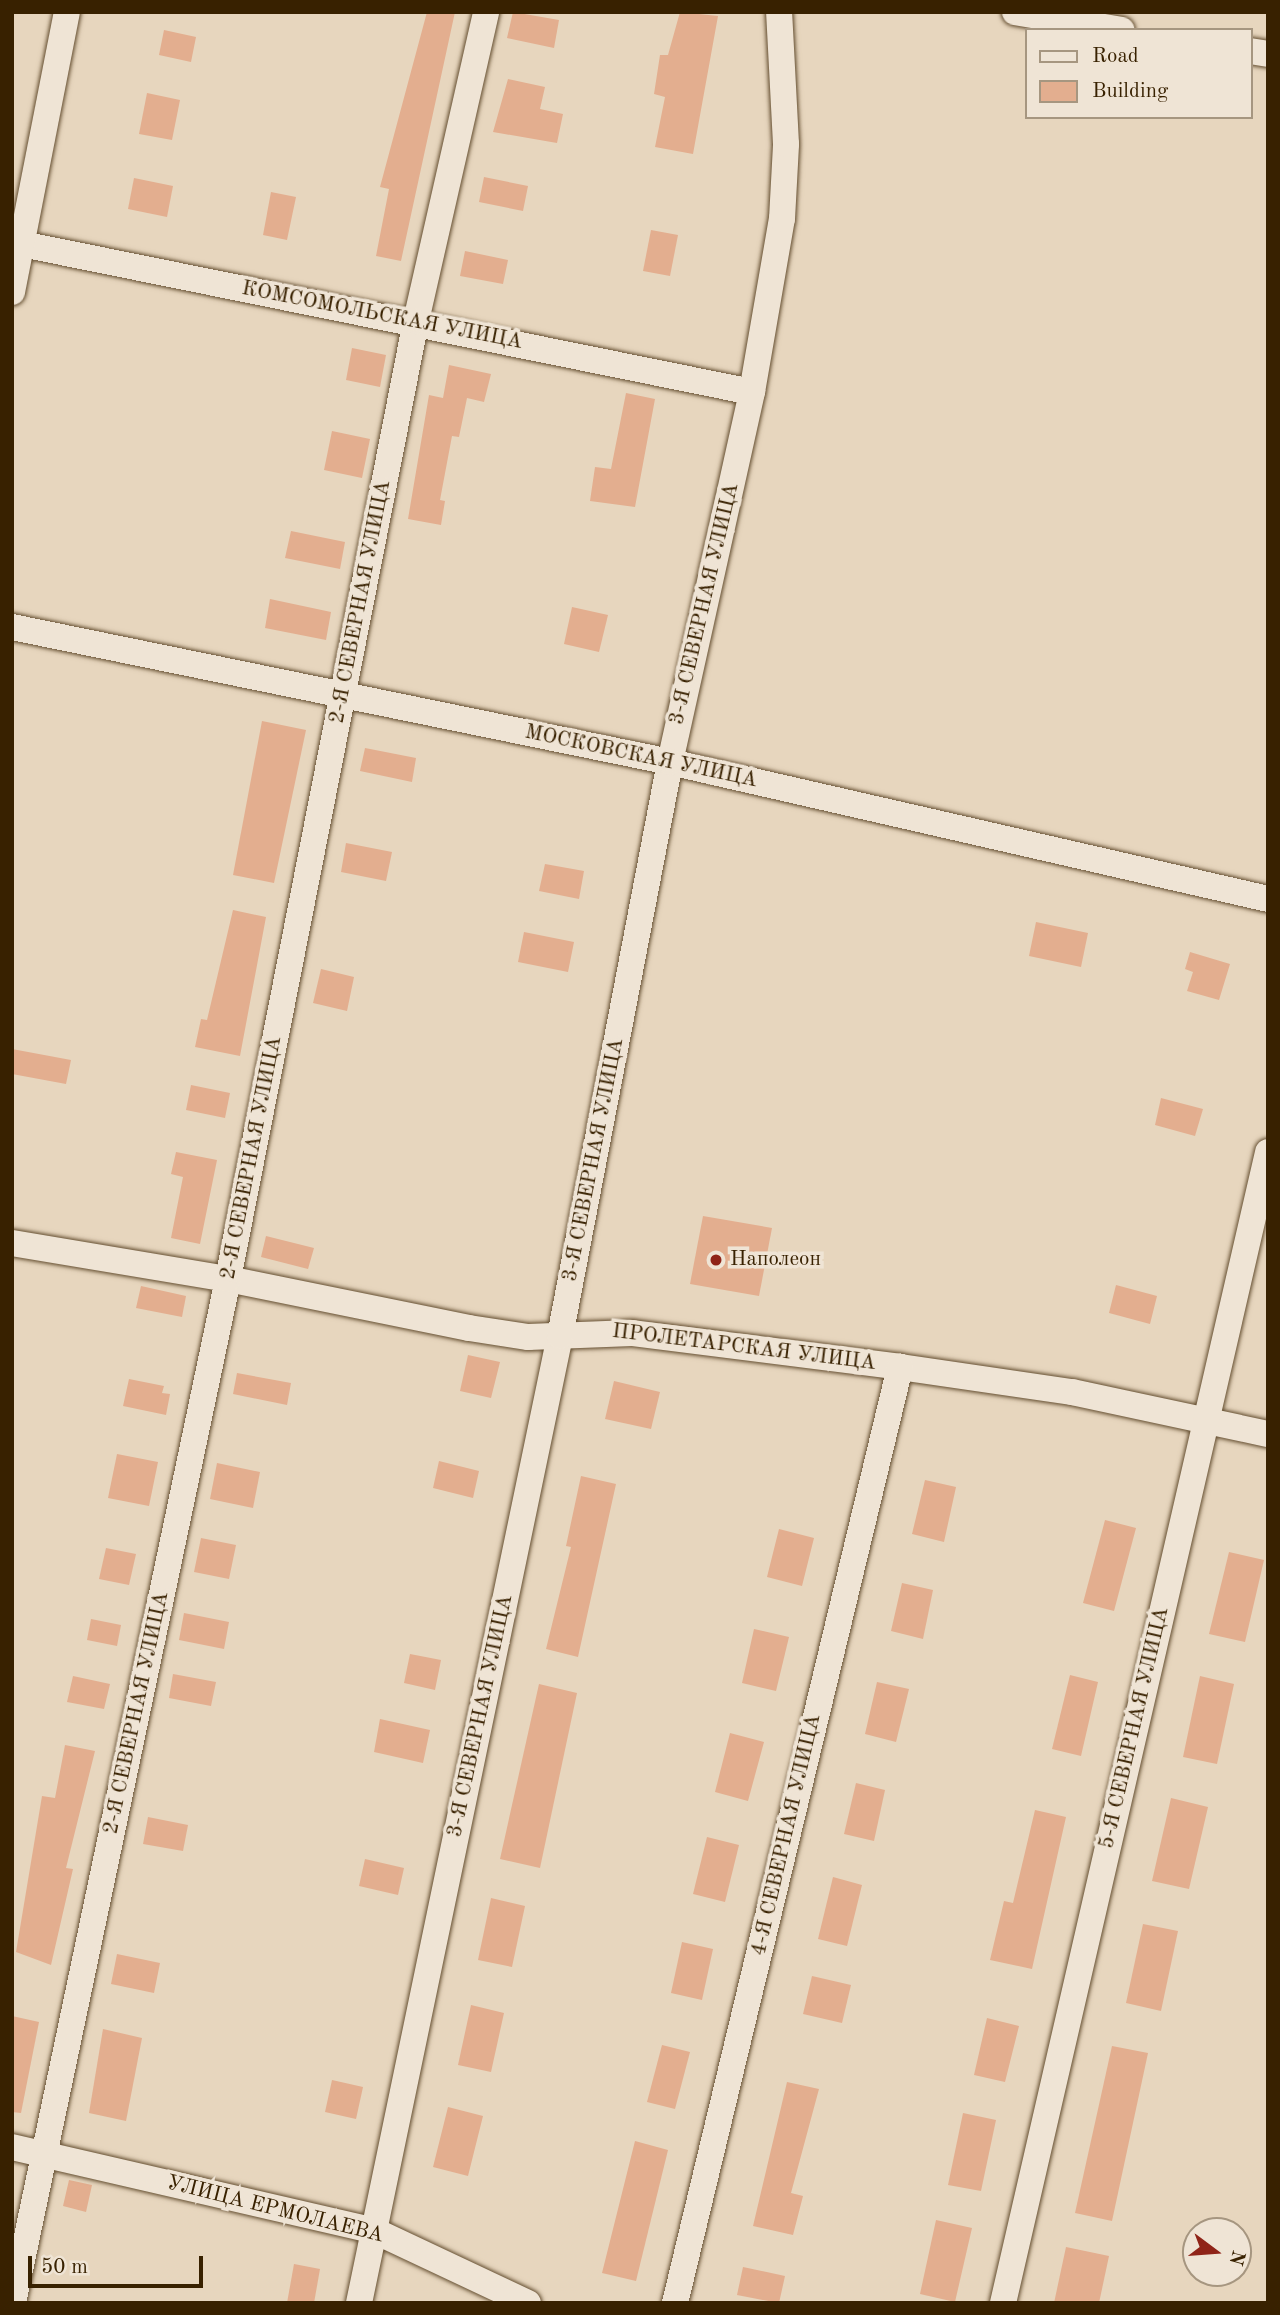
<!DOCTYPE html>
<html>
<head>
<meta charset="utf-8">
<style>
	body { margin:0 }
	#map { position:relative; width:1280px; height:2315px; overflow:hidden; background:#e7d6be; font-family:"Old Standard TT",serif }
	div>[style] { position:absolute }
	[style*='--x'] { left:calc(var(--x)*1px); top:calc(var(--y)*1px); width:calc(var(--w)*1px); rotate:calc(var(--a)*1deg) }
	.building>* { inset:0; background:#e3ae8f }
	.roads { filter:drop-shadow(0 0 2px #644e30) drop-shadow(0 0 2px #644e30) }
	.street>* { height:26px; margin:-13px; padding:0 13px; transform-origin:13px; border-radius:13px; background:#efe4d5 }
	.dots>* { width:19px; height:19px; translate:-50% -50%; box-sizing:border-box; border:4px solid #efe4d5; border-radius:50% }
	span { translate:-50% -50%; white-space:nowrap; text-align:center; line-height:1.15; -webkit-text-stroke:7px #efe4d5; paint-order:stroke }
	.street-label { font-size:21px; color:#382100 }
	.poi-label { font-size:21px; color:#382100 }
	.left { translate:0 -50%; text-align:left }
	.frame { position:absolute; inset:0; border:14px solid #382100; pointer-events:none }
	.legend { position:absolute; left:1025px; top:28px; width:228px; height:91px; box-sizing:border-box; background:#efe4d5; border:2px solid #a69680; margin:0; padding:9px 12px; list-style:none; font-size:21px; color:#382100 }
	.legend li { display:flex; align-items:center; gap:14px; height:35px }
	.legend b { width:35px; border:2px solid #a69680 }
	.north { position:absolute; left:1182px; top:2217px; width:70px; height:70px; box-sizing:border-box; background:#efe4d5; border:2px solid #a69680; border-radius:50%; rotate:106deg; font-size:19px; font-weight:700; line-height:28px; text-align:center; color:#382100 }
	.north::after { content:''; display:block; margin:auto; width:24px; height:32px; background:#8f2418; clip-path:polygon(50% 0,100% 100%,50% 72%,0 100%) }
	.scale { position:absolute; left:28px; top:2256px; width:175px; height:32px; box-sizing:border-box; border:4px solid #382100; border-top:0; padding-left:9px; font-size:21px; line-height:24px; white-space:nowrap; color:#382100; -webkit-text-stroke:5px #efe4d5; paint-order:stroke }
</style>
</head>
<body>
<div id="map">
	<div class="building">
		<i style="clip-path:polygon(427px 12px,455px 12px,401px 261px,376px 256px,389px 189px,380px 187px)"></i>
		<i style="clip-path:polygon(513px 12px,559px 20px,554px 48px,507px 38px)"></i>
		<i style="clip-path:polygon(680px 12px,718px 16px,693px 154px,655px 147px,665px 97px,654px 94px,660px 55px,668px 55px)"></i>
		<i style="clip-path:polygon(164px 30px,196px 37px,191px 62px,159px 55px)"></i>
		<i style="clip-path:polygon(508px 79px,545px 87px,540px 109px,563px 114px,557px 143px,493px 132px)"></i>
		<i style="clip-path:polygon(147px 93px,180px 100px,172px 140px,139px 134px)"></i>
		<i style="clip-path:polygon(484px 177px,528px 186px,523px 211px,479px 202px)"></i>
		<i style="clip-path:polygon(134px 178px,173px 186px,167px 217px,128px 209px)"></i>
		<i style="clip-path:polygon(271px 192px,296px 197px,287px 240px,263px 235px)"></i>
		<i style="clip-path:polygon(651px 230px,678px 235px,670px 276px,643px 271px)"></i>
		<i style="clip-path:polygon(465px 251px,508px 260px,503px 284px,460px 276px)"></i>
		<i style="clip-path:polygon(352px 348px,386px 355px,380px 387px,346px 380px)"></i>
		<i style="clip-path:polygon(449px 365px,491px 374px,484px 402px,467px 398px,459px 437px,452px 436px,440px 500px,445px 501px,441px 525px,408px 519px,429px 395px,443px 398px)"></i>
		<i style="clip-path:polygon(626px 393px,655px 399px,635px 507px,590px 501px,595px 467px,611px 469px)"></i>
		<i style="clip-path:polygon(332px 431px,370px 439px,362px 478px,324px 470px)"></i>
		<i style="clip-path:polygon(291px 531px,345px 542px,340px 569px,285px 558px)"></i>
		<i style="clip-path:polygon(270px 599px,331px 612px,326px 640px,265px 628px)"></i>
		<i style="clip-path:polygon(572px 607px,608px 615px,599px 652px,564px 644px)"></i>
		<i style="clip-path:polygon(262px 721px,306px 730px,274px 883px,233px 875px)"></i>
		<i style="clip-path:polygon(365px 748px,416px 758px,412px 782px,360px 771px)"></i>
		<i style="clip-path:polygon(346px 843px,392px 852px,386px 881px,341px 872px)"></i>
		<i style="clip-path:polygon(545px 864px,584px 871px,579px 899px,539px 891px)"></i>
		<i style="clip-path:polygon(233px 910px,266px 917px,240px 1056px,195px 1047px,201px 1019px,207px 1020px)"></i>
		<i style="clip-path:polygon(1036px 922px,1088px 933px,1081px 967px,1029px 956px)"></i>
		<i style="clip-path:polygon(524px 932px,574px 942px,568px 972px,518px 962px)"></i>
		<i style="clip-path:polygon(1190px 952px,1230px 964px,1219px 1000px,1187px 991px,1193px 972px,1185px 969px)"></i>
		<i style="clip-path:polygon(321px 969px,354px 977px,347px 1011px,313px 1003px)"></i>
		<i style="clip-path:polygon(12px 1049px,71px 1060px,66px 1084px,12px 1074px)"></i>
		<i style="clip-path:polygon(191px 1085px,230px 1093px,225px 1118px,186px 1110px)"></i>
		<i style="clip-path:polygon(1161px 1098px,1203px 1109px,1195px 1136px,1155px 1125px)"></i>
		<i style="clip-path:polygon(176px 1152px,217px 1160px,200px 1244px,171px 1238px,183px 1177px,171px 1174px)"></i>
		<i style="clip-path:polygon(703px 1216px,772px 1228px,759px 1296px,690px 1284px)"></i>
		<i style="clip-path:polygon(266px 1236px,314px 1248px,308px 1269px,261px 1257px)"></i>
		<i style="clip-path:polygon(1116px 1285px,1157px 1296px,1150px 1324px,1109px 1313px)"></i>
		<i style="clip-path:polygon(141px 1286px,186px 1296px,182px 1317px,136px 1308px)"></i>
		<i style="clip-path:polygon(468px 1355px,500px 1362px,491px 1398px,460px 1391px)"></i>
		<i style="clip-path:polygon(237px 1373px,291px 1383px,287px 1405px,233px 1394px)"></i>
		<i style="clip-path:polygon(129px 1379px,164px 1386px,162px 1393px,170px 1394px,166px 1415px,123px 1406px)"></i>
		<i style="clip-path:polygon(614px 1381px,660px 1392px,651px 1429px,605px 1419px)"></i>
		<i style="clip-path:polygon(117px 1454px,158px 1462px,149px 1506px,108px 1498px)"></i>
		<i style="clip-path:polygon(439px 1461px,479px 1471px,473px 1498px,433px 1488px)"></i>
		<i style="clip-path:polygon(217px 1463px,260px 1472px,253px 1508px,210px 1499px)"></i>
		<i style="clip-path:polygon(581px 1476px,616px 1484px,578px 1657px,546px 1649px,571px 1547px,566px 1546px)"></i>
		<i style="clip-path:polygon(925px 1480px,956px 1487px,944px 1542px,912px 1534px)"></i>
		<i style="clip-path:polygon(1105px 1520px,1136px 1528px,1114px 1611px,1083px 1603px)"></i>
		<i style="clip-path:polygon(779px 1529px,814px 1538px,802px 1586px,767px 1577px)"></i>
		<i style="clip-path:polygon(201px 1538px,236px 1545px,229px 1579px,194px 1572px)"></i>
		<i style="clip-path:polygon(106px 1548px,136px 1554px,129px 1585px,99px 1579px)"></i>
		<i style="clip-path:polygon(1229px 1552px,1264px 1560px,1245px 1642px,1209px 1634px)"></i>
		<i style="clip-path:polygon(902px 1583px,933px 1590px,923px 1639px,891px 1631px)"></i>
		<i style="clip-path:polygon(184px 1613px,229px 1622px,224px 1649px,179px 1640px)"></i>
		<i style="clip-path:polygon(91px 1619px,121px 1625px,117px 1646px,87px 1640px)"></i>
		<i style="clip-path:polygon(754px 1629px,789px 1637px,776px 1691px,742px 1683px)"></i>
		<i style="clip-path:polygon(410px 1654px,441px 1660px,435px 1690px,404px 1683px)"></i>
		<i style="clip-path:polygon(173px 1674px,216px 1682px,211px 1706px,169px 1698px)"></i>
		<i style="clip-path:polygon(1070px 1675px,1098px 1682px,1081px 1756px,1052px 1749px)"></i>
		<i style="clip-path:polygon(73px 1676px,110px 1684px,104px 1709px,67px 1702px)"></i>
		<i style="clip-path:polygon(1200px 1676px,1234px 1684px,1217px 1764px,1183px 1757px)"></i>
		<i style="clip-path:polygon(877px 1682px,909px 1689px,896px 1742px,865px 1734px)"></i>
		<i style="clip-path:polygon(539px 1684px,577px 1693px,540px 1868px,500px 1859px)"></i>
		<i style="clip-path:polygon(380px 1719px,430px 1730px,423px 1763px,374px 1752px)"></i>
		<i style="clip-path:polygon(730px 1733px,764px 1742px,748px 1801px,715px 1792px)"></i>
		<i style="clip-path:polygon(65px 1745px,95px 1751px,66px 1868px,73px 1869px,51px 1965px,16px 1952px,42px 1796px,55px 1798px)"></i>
		<i style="clip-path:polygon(856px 1783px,885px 1790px,874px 1841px,844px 1834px)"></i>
		<i style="clip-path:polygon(1171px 1798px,1208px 1807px,1189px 1889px,1152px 1881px)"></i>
		<i style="clip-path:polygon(1035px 1810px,1066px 1817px,1032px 1969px,990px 1960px,1004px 1901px,1013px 1903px)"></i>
		<i style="clip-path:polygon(148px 1817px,188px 1825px,183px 1851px,143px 1844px)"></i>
		<i style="clip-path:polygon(707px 1837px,739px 1845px,725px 1902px,693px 1894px)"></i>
		<i style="clip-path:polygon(365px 1859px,404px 1868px,398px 1895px,359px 1886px)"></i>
		<i style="clip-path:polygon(833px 1877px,862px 1885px,847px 1946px,818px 1939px)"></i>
		<i style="clip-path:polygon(491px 1898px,525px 1906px,512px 1967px,478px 1960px)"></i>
		<i style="clip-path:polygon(1143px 1924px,1178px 1931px,1161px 2011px,1126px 2003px)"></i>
		<i style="clip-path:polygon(682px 1942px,713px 1949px,702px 2000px,671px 1993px)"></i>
		<i style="clip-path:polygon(117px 1954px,160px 1963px,154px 1993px,111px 1984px)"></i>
		<i style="clip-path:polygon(812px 1976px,851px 1985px,842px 2023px,803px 2014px)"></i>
		<i style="clip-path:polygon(471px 2005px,504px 2013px,491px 2072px,458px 2065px)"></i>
		<i style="clip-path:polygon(12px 2016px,39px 2022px,21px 2113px,12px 2112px)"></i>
		<i style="clip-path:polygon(987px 2018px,1019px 2026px,1005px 2082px,974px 2075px)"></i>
		<i style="clip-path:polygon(103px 2029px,142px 2038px,126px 2121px,89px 2113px)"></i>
		<i style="clip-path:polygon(662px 2045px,690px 2052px,675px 2109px,647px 2102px)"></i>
		<i style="clip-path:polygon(1112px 2046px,1148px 2053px,1112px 2221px,1075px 2213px)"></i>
		<i style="clip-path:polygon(332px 2080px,363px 2087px,356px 2119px,325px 2112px)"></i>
		<i style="clip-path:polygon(787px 2082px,819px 2089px,791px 2193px,803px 2196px,793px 2235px,753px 2226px)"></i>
		<i style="clip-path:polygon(448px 2107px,483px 2116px,468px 2176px,433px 2167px)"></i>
		<i style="clip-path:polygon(963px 2113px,996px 2120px,981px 2191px,948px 2185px)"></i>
		<i style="clip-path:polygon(635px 2141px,668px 2150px,636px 2281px,602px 2273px)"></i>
		<i style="clip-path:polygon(69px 2180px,92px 2185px,86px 2212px,63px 2206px)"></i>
		<i style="clip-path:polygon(936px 2220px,972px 2228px,955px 2302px,920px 2294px)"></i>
		<i style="clip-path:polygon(1066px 2247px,1109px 2256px,1099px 2303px,1054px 2303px)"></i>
		<i style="clip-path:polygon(294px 2264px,320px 2269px,314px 2303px,287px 2303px)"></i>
		<i style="clip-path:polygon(743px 2267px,785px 2276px,779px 2303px,737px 2295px)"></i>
	</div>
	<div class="roads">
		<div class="street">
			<i style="--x:1015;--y:12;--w:108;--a:9.6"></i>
			<i style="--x:1250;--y:51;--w:18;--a:9"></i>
			<i style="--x:12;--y:242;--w:755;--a:11.46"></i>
			<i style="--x:12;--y:292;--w:285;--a:-78.9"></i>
			<i style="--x:12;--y:627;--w:672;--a:11.59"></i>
			<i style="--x:670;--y:762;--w:613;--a:12.9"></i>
			<i style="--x:12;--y:1243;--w:219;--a:9.5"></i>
			<i style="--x:228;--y:1279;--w:246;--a:11.5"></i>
			<i style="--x:469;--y:1328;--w:60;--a:8.7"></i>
			<i style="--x:528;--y:1337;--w:104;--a:-2.2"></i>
			<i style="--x:632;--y:1333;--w:270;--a:7.2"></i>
			<i style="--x:900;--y:1367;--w:174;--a:8.3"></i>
			<i style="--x:1072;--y:1392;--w:200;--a:12.1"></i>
			<i style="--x:12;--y:2147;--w:373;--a:13"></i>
			<i style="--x:375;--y:2231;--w:169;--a:25.2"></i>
			<i style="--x:13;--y:2303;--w:1046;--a:-78.14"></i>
			<i style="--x:228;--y:1279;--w:976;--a:-78.9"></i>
			<i style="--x:416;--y:321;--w:317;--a:-77.2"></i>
			<i style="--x:359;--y:2303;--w:988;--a:-78.26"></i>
			<i style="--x:560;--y:1336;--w:584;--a:-79.15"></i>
			<i style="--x:670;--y:762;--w:379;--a:-77.5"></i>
			<i style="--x:752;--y:392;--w:176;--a:-80.2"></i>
			<i style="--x:782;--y:219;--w:75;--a:-86.9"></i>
			<i style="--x:786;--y:144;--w:132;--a:-93"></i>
			<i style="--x:675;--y:2303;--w:963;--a:-76.48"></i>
			<i style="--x:1003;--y:2303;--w:1181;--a:-77.03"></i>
		</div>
	</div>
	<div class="dots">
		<i style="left:716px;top:1260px;background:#8f2418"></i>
	</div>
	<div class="street-label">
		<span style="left:382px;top:316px;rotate:11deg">КОМСОМОЛЬСКАЯ УЛИЦА</span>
		<span style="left:361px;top:602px;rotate:-79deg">2-Я СЕВЕРНАЯ УЛИЦА</span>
		<span style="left:705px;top:604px;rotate:-77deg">3-Я СЕВЕРНАЯ УЛИЦА</span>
		<span style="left:641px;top:757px;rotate:12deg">МОСКОВСКАЯ УЛИЦА</span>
		<span style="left:252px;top:1158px;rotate:-79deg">2-Я СЕВЕРНАЯ УЛИЦА</span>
		<span style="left:594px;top:1160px;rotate:-79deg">3-Я СЕВЕРНАЯ УЛИЦА</span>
		<span style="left:744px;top:1348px;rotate:7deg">ПРОЛЕТАРСКАЯ УЛИЦА</span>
		<span style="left:137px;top:1713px;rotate:-78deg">2-Я СЕВЕРНАЯ УЛИЦА</span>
		<span style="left:481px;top:1716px;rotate:-78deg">3-Я СЕВЕРНАЯ УЛИЦА</span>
		<span style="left:1135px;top:1728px;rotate:-77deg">5-Я СЕВЕРНАЯ УЛИЦА</span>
		<span style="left:787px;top:1835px;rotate:-77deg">4-Я СЕВЕРНАЯ УЛИЦА</span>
		<span style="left:275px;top:2210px;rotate:14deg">УЛИЦА ЕРМОЛАЕВА</span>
	</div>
	<div class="poi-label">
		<span class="left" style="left:730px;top:1260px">Наполеон</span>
	</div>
	<div class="frame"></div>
	<ul class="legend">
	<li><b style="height:9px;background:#efe4d5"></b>Road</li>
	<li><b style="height:19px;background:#e3ae8f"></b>Building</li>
	</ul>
	<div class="north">N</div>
	<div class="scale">50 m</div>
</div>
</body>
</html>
